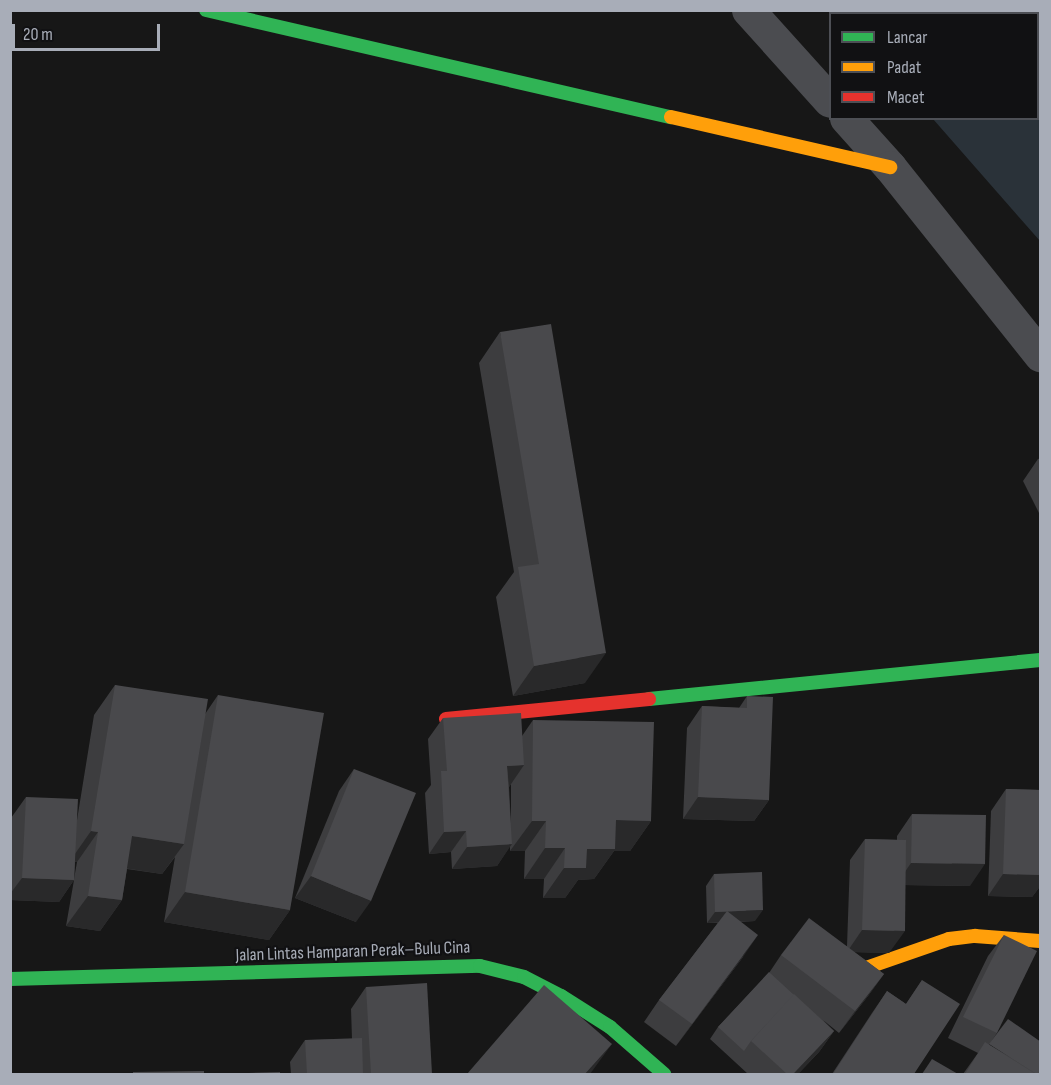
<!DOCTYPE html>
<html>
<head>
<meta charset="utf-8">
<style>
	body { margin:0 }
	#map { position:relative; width:1051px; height:1085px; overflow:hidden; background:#171717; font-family:"Sofia Sans Condensed",sans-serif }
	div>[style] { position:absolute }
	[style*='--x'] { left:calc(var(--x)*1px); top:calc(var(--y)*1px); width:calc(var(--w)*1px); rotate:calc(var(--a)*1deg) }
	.water>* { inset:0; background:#2a3239 }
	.street>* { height:33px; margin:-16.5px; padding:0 16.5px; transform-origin:16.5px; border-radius:16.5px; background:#4b4c50 }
	.fast>* { height:14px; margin:-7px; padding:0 7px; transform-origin:7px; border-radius:7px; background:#30b455 }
	.slow>* { height:14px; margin:-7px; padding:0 7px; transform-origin:7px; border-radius:7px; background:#ff9f0a }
	.jam>* { height:14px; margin:-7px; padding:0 7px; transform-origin:7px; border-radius:7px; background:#e5322d }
	.wall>* { inset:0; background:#3d3d3f }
	.shaded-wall>* { inset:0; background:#29292a }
	.building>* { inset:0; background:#49494c }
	span { translate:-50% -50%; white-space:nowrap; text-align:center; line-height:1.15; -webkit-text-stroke:4.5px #111113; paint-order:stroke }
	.street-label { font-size:18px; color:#a8adb8 }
	.frame { position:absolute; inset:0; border:12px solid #a8adb8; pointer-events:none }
	.legend { position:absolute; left:829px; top:12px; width:210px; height:108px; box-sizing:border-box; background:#111113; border:2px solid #4d4f55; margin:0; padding:8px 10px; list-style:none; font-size:18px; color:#a8adb8 }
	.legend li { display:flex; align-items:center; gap:12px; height:30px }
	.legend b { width:30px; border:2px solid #4d4f55 }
	.scale { position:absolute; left:12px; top:24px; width:148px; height:27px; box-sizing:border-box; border:3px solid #a8adb8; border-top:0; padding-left:8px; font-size:18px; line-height:21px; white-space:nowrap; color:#a8adb8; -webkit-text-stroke:4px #111113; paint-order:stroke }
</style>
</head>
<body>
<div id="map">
	<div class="water">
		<i style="clip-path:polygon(840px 11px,1040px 11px,1040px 241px,933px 119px,1038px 118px,1038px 14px,842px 14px)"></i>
	</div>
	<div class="street">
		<i style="--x:748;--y:10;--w:122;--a:48"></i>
		<i style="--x:846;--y:118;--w:66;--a:48.1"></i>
		<i style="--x:890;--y:167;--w:241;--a:51.4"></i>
	</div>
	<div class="fast">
		<i style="--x:206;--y:10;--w:477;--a:13"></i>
		<i style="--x:649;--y:699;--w:393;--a:-5.7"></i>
		<i style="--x:10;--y:979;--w:470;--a:-1.6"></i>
		<i style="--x:480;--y:966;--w:45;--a:14"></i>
		<i style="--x:524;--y:977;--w:42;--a:27.2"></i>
		<i style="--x:561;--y:996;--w:58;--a:32.3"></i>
		<i style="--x:610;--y:1027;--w:72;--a:41"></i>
	</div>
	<div class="slow">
		<i style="--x:671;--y:117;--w:225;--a:12.9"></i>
		<i style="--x:860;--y:970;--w:94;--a:-19.2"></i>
		<i style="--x:949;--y:939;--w:26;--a:-7"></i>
		<i style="--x:975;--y:936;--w:65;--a:4.4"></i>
	</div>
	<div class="jam">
		<i style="--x:446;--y:719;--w:204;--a:-5.6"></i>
	</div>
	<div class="wall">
		<i style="clip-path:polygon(500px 332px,585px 683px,513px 696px,496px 597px,514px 572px,479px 363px)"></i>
		<i style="clip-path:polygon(1041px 458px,1041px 517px,1023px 481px,1038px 459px)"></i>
		<i style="clip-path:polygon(evenodd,115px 685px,205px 714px,218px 695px,290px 910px,269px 940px,164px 922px,175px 857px,162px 874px,127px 869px,122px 900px,100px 931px,66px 926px,74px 880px,59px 902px,10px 900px,11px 818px,26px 797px,77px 820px,94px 715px,115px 685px,75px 862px,77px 862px,74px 879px,75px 862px)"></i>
		<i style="clip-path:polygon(747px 696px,769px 800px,754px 821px,683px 819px,687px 728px,702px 706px,739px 708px)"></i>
		<i style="clip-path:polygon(evenodd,443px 718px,522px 736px,533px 720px,651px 821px,630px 851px,614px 851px,594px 879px,578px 880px,565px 898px,543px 898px,544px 879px,524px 879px,525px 851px,510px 851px,510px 846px,497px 866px,452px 869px,451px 852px,429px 854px,425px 793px,431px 785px,428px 739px,443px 718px,511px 784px,511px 824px,509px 787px,511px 784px)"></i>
		<i style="clip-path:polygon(354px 769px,356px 922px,295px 898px,339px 791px)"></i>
		<i style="clip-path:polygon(1006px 789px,1041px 790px,1041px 885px,1032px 897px,988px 896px,991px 811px)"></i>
		<i style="clip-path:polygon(912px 814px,970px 886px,905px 885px,889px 953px,854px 952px,884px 974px,868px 996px,839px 1033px,823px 1020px,834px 1031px,819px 1052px,798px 1074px,748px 1074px,710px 1039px,718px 1027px,769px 973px,781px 955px,847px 946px,850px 860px,865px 839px,897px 840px,897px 836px)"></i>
		<i style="clip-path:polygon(714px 874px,755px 921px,740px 922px,743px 957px,676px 1046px,644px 1022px,659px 1000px,718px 923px,707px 923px,706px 886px)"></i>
		<i style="clip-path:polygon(1004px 935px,997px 1033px,989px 1045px,1041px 1074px,963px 1074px,978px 1053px,948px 1038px,988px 956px)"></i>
		<i style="clip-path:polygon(922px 980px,914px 1074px,832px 1074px,872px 1013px,887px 991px,906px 1004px)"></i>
		<i style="clip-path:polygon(366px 987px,432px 1074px,291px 1074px,290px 1062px,305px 1040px,352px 1039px,351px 1009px)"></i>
	</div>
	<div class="shaded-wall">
		<i style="clip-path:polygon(606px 653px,585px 683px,513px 696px,534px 666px)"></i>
		<i style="clip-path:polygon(524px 765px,509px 787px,507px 766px)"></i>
		<i style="clip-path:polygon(698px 797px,769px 800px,754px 821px,683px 819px)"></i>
		<i style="clip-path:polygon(616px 820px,651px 821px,630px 851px,614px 851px,594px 879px,578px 880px,565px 898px,543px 898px,564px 868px,587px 849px)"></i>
		<i style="clip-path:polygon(532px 821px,546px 821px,525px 851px,510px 851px)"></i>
		<i style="clip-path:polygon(91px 831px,98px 832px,77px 862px,70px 861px)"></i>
		<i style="clip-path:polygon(466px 831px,451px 852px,429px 854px,444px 832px)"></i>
		<i style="clip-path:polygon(132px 836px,184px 844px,162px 874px,111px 866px)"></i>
		<i style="clip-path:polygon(512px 844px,497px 866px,452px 869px,467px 847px)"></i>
		<i style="clip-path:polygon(545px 848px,565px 848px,544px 879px,524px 879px)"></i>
		<i style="clip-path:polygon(911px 863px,985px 864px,970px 886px,896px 885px)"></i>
		<i style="clip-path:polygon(1003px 874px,1041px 875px,1041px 885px,1032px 897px,988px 896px)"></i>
		<i style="clip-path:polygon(311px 876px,371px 901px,356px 922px,295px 898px)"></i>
		<i style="clip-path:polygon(22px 878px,74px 880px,59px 902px,10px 900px,10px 894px)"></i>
		<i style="clip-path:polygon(185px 892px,290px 910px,269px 940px,164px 922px)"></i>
		<i style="clip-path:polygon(88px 896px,122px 900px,100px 931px,66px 926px)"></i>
		<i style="clip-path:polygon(763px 910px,755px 921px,707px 923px,715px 912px)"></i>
		<i style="clip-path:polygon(862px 930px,905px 931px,889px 953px,847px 952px)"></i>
		<i style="clip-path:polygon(758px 935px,743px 957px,676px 1046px,692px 1024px)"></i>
		<i style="clip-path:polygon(884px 974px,868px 996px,839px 1033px,855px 1011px)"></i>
		<i style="clip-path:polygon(834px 1031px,819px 1052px,798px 1074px,793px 1074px)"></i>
		<i style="clip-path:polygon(612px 1044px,590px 1074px,585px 1074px)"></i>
	</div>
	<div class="building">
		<i style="clip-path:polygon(551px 324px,606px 653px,534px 666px,518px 567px,539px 564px,500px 332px)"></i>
		<i style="clip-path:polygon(115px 685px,208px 699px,184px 844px,132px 836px,122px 900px,88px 896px,98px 832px,91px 831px)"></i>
		<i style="clip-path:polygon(218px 695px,324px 713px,290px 910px,185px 892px)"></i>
		<i style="clip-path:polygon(747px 696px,773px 697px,769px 800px,698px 797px,702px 706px,747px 708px)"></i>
		<i style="clip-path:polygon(521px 713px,524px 765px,507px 766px,512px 844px,467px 847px,466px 831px,444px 832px,441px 771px,447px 771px,443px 718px)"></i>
		<i style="clip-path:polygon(533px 720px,654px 722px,651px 821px,616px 820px,615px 849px,587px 849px,586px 868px,564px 868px,565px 848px,545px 848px,546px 821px,532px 821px)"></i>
		<i style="clip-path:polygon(354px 769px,416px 793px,371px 901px,311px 876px)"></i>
		<i style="clip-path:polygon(1006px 789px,1041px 790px,1041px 875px,1003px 874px)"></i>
		<i style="clip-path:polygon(26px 797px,78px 799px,74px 880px,22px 878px)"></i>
		<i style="clip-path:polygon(912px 814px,986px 815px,985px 864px,911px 863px)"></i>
		<i style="clip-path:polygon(865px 839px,906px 840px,905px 931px,862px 930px)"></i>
		<i style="clip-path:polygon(762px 872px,763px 910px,715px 912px,714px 874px)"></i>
		<i style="clip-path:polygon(727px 911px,758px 935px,692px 1024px,659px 1000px)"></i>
		<i style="clip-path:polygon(809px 918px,884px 974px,855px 1011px,781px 955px)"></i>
		<i style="clip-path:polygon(1004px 935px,1037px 951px,997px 1033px,963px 1017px)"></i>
		<i style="clip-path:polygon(769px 972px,794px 995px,751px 1041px,744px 1051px,718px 1027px)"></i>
		<i style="clip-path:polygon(922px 980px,960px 1004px,914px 1074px,833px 1074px,887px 991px,906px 1004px)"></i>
		<i style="clip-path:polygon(427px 983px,432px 1074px,371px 1074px,366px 987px)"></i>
		<i style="clip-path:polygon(544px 985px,612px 1044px,585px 1074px,467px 1074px)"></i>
		<i style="clip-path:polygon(794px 994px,834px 1031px,793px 1074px,787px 1074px,751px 1041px)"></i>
		<i style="clip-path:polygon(1008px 1019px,1041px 1042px,1041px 1074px,1036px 1074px,989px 1044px)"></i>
		<i style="clip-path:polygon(362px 1038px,363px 1074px,307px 1074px,305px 1040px)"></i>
		<i style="clip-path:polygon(985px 1042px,1036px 1074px,965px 1074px)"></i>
		<i style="clip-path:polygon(932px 1059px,958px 1074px,922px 1074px)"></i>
		<i style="clip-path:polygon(204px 1071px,204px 1074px,133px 1074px,133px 1072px)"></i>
		<i style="clip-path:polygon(280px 1072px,280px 1074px,216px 1074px)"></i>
	</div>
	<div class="street-label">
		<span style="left:353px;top:952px;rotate:-2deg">Jalan Lintas Hamparan Perak–Bulu Cina</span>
	</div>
	<div class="frame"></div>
	<ul class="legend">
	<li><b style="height:8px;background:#30b455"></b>Lancar</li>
	<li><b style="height:8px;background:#ff9f0a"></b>Padat</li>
	<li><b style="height:8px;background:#e5322d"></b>Macet</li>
	</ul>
	<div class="scale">20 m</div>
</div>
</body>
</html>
